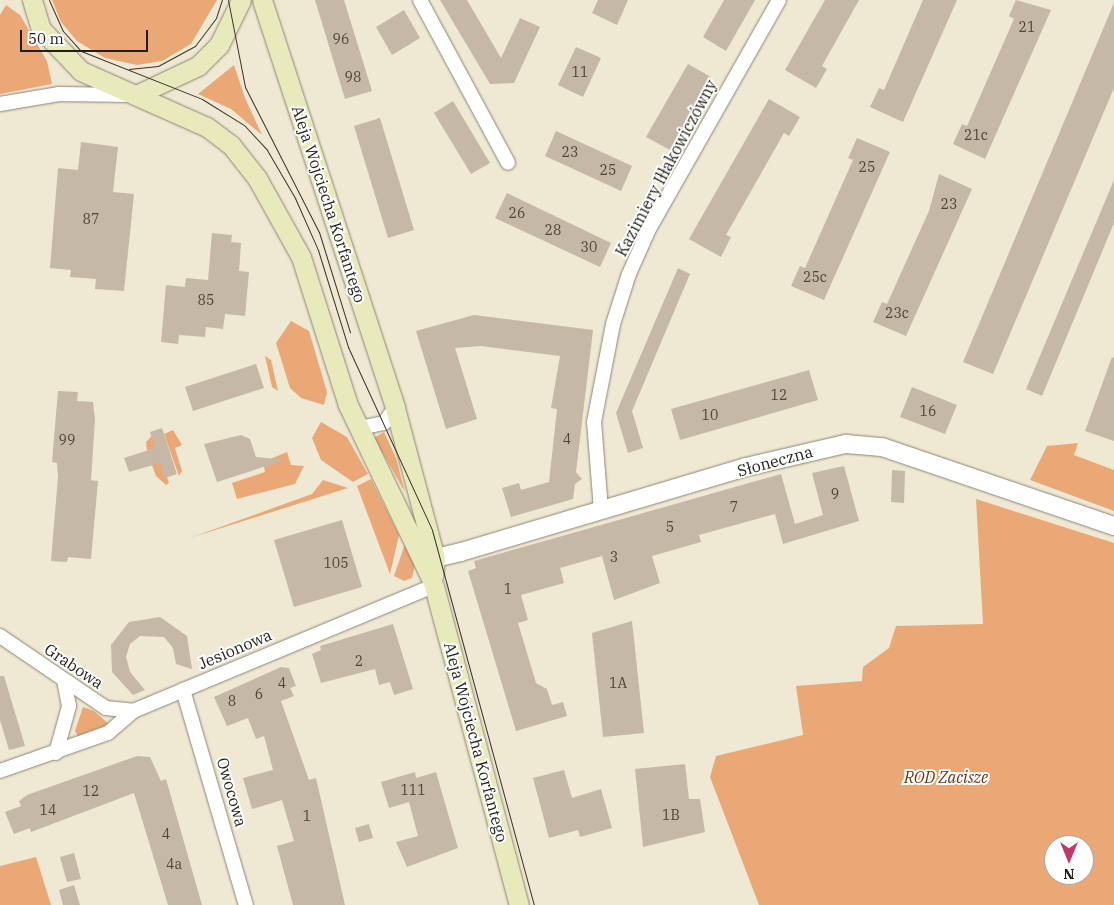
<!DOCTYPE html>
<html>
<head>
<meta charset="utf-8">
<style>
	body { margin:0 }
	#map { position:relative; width:1114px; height:905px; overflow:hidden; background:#efe8d3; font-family:"IBM Plex Serif",serif }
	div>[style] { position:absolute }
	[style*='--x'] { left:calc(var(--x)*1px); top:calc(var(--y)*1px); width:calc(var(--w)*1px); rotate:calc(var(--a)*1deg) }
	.green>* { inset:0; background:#eba877 }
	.building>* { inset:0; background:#c6b8a6 }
	.roads { filter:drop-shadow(0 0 1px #8b8572) drop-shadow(0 0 1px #8b8572) }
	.minor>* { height:14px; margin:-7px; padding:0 7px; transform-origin:7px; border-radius:7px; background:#fff }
	.tertiary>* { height:18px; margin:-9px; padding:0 9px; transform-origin:9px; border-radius:9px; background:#fff }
	.secondary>* { height:19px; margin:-9.5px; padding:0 9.5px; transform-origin:9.5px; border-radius:9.5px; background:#e8eabc }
	.tram>* { height:1px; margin:-0.5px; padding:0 0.5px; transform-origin:0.5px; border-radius:0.5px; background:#37332a }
	span { translate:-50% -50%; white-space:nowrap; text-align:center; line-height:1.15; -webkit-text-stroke:4px #fff; paint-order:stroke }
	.number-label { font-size:14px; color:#4b453b }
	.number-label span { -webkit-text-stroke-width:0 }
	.street-label { font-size:16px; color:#221f17 }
	.park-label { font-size:16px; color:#66370d; font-style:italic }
	.north { position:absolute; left:1044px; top:835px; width:50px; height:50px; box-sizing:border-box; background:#fff; border:1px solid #a7a5a2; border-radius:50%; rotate:180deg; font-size:14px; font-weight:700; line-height:20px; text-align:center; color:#221f17 }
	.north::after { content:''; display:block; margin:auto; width:18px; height:22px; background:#c2366a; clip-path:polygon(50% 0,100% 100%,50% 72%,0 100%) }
	.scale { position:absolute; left:20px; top:30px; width:128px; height:22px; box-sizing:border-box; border:2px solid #221f17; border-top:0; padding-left:6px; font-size:15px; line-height:18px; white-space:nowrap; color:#221f17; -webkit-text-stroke:4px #fff; paint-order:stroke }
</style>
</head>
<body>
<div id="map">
	<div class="green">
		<i style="clip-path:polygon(52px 0,217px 0,191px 44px,162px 61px,137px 65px,105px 58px,77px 41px,61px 22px)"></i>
		<i style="clip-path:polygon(6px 5px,20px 15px,47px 61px,52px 84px,0 94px,0 15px)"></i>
		<i style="clip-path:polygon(234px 65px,245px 98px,262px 135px,231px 109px,198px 94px)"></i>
		<i style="clip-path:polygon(291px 321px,309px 331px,327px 392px,324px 405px,301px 398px,290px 388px,276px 343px)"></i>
		<i style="clip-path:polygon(265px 356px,271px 360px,278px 391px,272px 387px)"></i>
		<i style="clip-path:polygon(321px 422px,347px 437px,368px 474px,353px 482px,321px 460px,312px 438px)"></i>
		<i style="clip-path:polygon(173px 430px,182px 445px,175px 448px,182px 471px,179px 476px,164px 434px)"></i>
		<i style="clip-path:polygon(384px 432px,396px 458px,405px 492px,374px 438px)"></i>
		<i style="clip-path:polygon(152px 436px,169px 483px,166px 485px,156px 476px,147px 451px,146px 442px)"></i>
		<i style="clip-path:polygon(1078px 443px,1074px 455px,1114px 470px,1114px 511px,1030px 480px,1047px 446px)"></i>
		<i style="clip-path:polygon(287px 452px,291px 465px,304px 466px,295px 484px,237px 499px,232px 483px,265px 472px,263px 462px)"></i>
		<i style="clip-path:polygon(371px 479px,399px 535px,390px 574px,357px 486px)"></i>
		<i style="clip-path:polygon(323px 480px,348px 488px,190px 538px,312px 494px)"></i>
		<i style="clip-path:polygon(evenodd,976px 499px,1114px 543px,1114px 905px,759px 905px,710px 777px,716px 756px,803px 735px,796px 686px,862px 681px,863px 667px,889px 648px,896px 626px,983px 624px,976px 499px,1054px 845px,1084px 845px,1084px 875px,1054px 875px,1054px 845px)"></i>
		<i style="clip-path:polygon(406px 541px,415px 565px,412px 578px,404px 581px,394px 576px)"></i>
		<i style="clip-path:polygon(83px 707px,94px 711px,109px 724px,78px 736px,75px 731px)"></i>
		<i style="clip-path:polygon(36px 857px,51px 905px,0 905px,0 866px)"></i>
	</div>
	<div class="building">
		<i style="clip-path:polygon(315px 0,344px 0,372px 91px,345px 99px)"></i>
		<i style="clip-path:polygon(440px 0,467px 0,501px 58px,520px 18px,540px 27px,514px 83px,490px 84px)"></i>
		<i style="clip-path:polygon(598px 0,628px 0,617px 25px,592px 13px)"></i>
		<i style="clip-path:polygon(724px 0,755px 0,726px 51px,703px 37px)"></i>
		<i style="clip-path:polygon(825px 0,859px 0,822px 66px,827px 69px,816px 88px,785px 70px)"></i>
		<i style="clip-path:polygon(923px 0,957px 0,903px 122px,870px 107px,879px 88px,884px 90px)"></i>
		<i style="clip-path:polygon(1016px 0,1051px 10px,985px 159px,953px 144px,962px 124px,967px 126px,1014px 19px,1009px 16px)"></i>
		<i style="clip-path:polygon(1114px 3px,1114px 88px,993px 374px,963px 362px)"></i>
		<i style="clip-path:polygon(404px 10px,420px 38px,392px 55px,376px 27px)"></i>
		<i style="clip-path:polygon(576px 47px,601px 58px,583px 97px,558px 85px)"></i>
		<i style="clip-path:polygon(688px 64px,711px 77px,670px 150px,646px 137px)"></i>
		<i style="clip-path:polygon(769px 99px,800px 117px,789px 136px,784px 133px,726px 235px,731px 237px,721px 257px,689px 239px)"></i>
		<i style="clip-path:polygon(453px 101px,490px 163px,471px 174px,434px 113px)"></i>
		<i style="clip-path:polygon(380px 118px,414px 230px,388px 238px,354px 126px)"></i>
		<i style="clip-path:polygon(556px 131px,632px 166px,621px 191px,545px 156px)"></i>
		<i style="clip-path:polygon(857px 138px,890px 152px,824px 300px,791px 286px,800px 266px,805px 268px,853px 160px,848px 158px)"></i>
		<i style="clip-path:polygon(81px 142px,118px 147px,113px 192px,134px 194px,124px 291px,95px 289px,96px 279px,70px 277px,71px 270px,50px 268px,58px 168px,78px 170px)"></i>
		<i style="clip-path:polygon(939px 174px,972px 189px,906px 336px,873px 322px,882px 302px,887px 304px,929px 211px)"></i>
		<i style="clip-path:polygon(1114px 180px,1114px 223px,1042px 396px,1026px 389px)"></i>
		<i style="clip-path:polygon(507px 193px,611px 243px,600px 267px,495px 218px)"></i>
		<i style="clip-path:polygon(212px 233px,232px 235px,231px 242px,241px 243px,239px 271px,249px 272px,245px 316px,225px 314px,223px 329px,206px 327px,205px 337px,179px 335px,178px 344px,161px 342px,166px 285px,185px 287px,186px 278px,208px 280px)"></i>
		<i style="clip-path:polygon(678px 268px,690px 274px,632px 411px,643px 448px,628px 453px,616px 413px)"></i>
		<i style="clip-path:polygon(474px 315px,593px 330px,576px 472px,582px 479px,575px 484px,573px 499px,511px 517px,502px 488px,519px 483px,521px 490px,549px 482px,557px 409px,551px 408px,560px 356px,481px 346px,455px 348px,477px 419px,446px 429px,416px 331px)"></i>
		<i style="clip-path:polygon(1112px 357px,1114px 358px,1114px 441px,1085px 431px)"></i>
		<i style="clip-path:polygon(256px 364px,264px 388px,193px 411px,185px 387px)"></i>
		<i style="clip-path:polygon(809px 370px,818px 400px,680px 440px,671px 409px)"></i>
		<i style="clip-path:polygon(912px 387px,957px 405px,945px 434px,900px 417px)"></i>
		<i style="clip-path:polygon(58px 391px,78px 392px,77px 401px,93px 402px,95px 419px,91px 480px,98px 481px,91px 559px,68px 557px,67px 562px,51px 561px,58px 477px,57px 463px,52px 462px)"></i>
		<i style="clip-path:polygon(162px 428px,177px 474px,165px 478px,160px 463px,129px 472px,124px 458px,155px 448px,150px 432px)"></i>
		<i style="clip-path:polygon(241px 435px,250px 439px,256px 457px,285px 460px,217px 482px,204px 444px)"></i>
		<i style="clip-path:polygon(844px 466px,859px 521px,783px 544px,775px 514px,699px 535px,701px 542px,652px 556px,660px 583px,614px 600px,602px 556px,560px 568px,564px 583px,521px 595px,528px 620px,518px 623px,536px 683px,547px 689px,552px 705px,563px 702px,567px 716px,516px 731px,468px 571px,476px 568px,474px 561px,781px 474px,795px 524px,823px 515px,812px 473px)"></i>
		<i style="clip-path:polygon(892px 470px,905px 471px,904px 503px,891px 502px)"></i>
		<i style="clip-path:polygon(342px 520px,362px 587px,294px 607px,274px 540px)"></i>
		<i style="clip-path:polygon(160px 617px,187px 636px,192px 669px,176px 664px,173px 648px,164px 637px,140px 636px,130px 644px,126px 657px,130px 672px,145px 690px,133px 695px,112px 672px,111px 645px,129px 622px)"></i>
		<i style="clip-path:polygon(632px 621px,644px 733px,603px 737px,592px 633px)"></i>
		<i style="clip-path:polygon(393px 624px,413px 689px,394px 695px,390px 682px,379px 685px,375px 669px,321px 683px,312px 654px,321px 650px,320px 646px)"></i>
		<i style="clip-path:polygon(281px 667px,289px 668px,296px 686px,290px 688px,294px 696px,281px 701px,309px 780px,316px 778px,345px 905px,293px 905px,277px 846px,294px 841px,282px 800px,252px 809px,243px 778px,273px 770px,264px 736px,256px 739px,248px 718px,227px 726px,214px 697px)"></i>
		<i style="clip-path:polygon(0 676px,4px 676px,25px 746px,9px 750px,0 720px)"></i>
		<i style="clip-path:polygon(137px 756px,150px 757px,161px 781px,166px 779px,202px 905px,168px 905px,134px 793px,31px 832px,30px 828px,14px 834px,5px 812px,21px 806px,19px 801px,27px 795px)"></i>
		<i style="clip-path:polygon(685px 764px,689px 799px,700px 799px,705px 832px,643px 847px,635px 769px)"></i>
		<i style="clip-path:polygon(564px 770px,572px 798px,601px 789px,612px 828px,580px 837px,578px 830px,549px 838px,533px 778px)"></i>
		<i style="clip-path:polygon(415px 772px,416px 778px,436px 772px,458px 848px,407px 867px,396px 842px,418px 836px,409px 802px,389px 808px,381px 782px)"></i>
		<i style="clip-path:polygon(369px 824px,373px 838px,359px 842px,355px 828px)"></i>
		<i style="clip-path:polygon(74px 853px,81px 879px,67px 882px,60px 857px)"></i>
		<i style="clip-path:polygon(74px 885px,80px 905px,63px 905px,59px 890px)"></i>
	</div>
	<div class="roads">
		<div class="minor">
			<i style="--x:420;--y:0;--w:185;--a:61.6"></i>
			<i style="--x:0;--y:104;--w:60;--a:-9.6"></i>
			<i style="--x:59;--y:94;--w:69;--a:0.8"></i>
			<i style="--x:360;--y:428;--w:25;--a:-12"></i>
			<i style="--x:384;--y:423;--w:19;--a:-54"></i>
			<i style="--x:601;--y:510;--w:88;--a:-94.5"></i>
			<i style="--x:594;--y:422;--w:100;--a:-79"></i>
			<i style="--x:613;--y:324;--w:52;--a:-72.3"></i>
			<i style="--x:629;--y:274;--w:49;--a:-66"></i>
			<i style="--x:649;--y:229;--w:263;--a:-60.4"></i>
			<i style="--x:0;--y:636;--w:128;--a:34.2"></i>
			<i style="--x:106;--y:708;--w:27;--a:6"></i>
			<i style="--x:183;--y:690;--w:224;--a:73.7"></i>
			<i style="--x:56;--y:753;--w:49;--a:-74.5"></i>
			<i style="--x:69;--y:706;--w:26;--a:-101"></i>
			<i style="--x:0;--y:771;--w:114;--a:-19.4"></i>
			<i style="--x:108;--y:733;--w:33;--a:-41"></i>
			<i style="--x:133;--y:711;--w:326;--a:-22.6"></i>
		</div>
		<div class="tertiary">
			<i style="--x:427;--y:547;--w:14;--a:54"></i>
			<i style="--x:435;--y:558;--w:27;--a:-13"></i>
			<i style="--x:461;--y:552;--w:297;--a:-16.6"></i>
			<i style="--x:746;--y:467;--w:103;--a:-13"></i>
			<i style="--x:846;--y:444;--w:36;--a:5"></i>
			<i style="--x:882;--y:447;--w:245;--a:18.8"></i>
		</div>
		<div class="secondary">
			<i style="--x:32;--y:0;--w:30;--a:73"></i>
			<i style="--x:41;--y:29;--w:58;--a:46.4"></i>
			<i style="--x:81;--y:71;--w:138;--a:24"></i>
			<i style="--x:207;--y:127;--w:30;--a:37"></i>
			<i style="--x:231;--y:145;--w:42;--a:51.8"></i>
			<i style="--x:257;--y:178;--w:90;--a:60.9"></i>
			<i style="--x:301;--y:257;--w:155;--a:72.4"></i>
			<i style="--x:348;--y:405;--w:194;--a:64.4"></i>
			<i style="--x:262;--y:0;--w:429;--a:71.9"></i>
			<i style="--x:395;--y:408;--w:155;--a:75.1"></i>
			<i style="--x:435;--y:558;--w:18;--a:96"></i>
			<i style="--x:136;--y:95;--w:68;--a:-25.1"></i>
			<i style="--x:198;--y:66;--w:30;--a:-45"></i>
			<i style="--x:219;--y:45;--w:50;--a:-63.9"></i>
			<i style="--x:434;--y:586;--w:330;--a:75.1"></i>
		</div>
	</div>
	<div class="tram">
		<i style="--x:49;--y:0;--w:34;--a:66"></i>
		<i style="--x:63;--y:31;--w:27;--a:48"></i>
		<i style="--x:81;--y:51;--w:130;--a:21.6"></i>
		<i style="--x:202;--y:99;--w:49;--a:31.8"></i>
		<i style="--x:244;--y:125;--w:34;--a:47"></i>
		<i style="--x:267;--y:150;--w:56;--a:59.7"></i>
		<i style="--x:295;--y:198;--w:57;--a:66.1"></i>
		<i style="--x:318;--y:250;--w:102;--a:72.8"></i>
		<i style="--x:348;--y:347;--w:201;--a:65.3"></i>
		<i style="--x:432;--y:530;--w:389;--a:74.8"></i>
		<i style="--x:228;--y:0;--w:89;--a:78.9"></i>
		<i style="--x:245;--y:87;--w:163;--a:63"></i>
		<i style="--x:319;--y:232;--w:105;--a:72.8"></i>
		<i style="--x:129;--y:69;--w:29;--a:-6"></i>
		<i style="--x:158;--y:66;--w:42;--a:-28.4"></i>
		<i style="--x:195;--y:46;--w:35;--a:-53"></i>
		<i style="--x:216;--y:18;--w:19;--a:-72"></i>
	</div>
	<div class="number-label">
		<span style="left:1027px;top:27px">21</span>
		<span style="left:341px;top:39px">96</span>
		<span style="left:580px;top:72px">11</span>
		<span style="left:353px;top:77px">98</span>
		<span style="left:976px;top:135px">21c</span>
		<span style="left:570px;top:152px">23</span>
		<span style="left:867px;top:167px">25</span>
		<span style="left:608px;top:170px">25</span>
		<span style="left:949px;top:204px">23</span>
		<span style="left:517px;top:213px">26</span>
		<span style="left:91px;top:219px">87</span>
		<span style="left:553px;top:230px">28</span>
		<span style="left:589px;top:247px">30</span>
		<span style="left:815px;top:277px">25c</span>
		<span style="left:206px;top:300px">85</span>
		<span style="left:897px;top:313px">23c</span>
		<span style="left:779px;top:395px">12</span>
		<span style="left:928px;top:411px">16</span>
		<span style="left:710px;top:415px">10</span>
		<span style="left:567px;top:439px">4</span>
		<span style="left:67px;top:440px">99</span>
		<span style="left:835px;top:494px">9</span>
		<span style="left:734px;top:507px">7</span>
		<span style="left:670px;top:527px">5</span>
		<span style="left:614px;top:557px">3</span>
		<span style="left:336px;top:563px">105</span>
		<span style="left:508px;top:589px">1</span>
		<span style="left:359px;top:661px">2</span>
		<span style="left:282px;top:683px">4</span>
		<span style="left:618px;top:683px">1A</span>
		<span style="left:259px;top:694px">6</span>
		<span style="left:232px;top:701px">8</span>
		<span style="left:413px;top:790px">111</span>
		<span style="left:91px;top:791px">12</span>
		<span style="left:48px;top:810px">14</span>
		<span style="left:671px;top:815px">1B</span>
		<span style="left:307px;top:816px">1</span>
		<span style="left:166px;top:834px">4</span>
		<span style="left:174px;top:864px">4a</span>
	</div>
	<div class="street-label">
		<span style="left:666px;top:168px;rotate:-62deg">Kazimiery Iłłakowiczówny</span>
		<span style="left:329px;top:204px;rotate:72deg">Aleja Wojciecha Korfantego</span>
		<span style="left:775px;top:461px;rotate:-15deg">Słoneczna</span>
		<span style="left:235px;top:649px;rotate:-23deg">Jesionowa</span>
		<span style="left:74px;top:666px;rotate:34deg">Grabowa</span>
		<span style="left:476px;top:742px;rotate:75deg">Aleja Wojciecha Korfantego</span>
		<span style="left:232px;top:792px;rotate:74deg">Owocowa</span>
	</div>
	<div class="park-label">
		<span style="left:946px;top:777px">ROD Zacisze</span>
	</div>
	<div class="north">N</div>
	<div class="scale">50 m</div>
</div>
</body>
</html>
